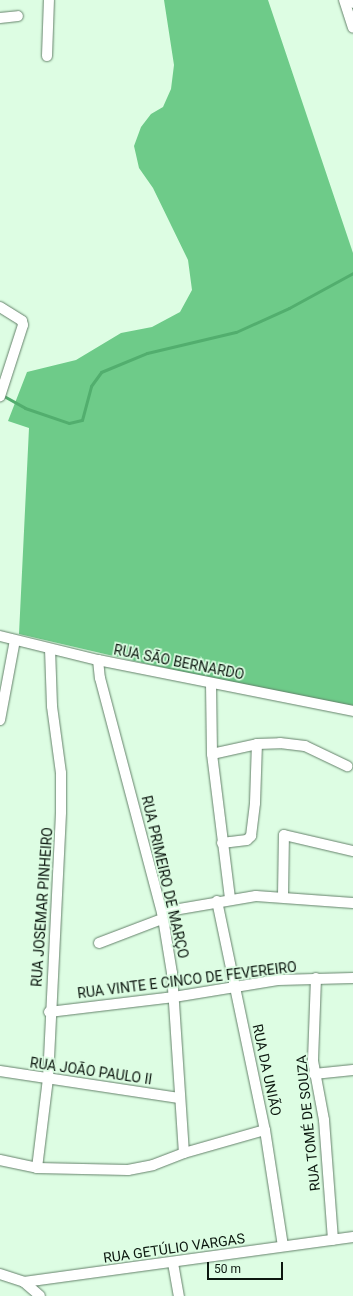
<!DOCTYPE html>
<html>
<head>
<meta charset="utf-8">
<style>
	body { margin:0 }
	#map { position:relative; width:353px; height:1296px; overflow:hidden; background:#ddfde3; font-family:Roboto,sans-serif }
	div>[style] { position:absolute }
	[style*='--x'] { left:calc(var(--x)*1px); top:calc(var(--y)*1px); width:calc(var(--w)*1px); rotate:calc(var(--a)*1deg) }
	.forest>* { inset:0; background:#6ecb89 }
	.stream>* { height:3px; margin:-1.5px; padding:0 1.5px; transform-origin:1.5px; border-radius:1.5px; background:#52ae6e }
	.roads { filter:drop-shadow(0 0 1px #65826b) drop-shadow(0 0 1px #65826b) }
	.minor>* { height:10px; margin:-5px; padding:0 5px; transform-origin:5px; border-radius:5px; background:#fff }
	span { translate:-50% -50%; white-space:nowrap; text-align:center; line-height:1.15; -webkit-text-stroke:3.5px #ddfde3; paint-order:stroke }
	.street-label { font-size:14px; color:#0c170f }
	.scale { position:absolute; left:207px; top:1262px; width:76px; height:18px; box-sizing:border-box; border:2px solid #0c170f; border-top:0; padding-left:5px; font-size:12px; line-height:14px; white-space:nowrap; color:#0c170f; -webkit-text-stroke:3px #ddfde3; paint-order:stroke }
</style>
</head>
<body>
<div id="map">
	<div class="forest">
		<i style="clip-path:polygon(164px 0,268px 0,353px 253px,353px 712px,19px 634px,29px 428px,8px 421px,27px 372px,76px 360px,121px 333px,152px 327px,180px 312px,192px 290px,188px 260px,153px 188px,139px 168px,134px 146px,141px 127px,151px 114px,163px 107px,171px 89px,174px 65px)"></i>
	</div>
	<div class="stream">
		<i style="--x:2;--y:395;--w:26;--a:29"></i>
		<i style="--x:25;--y:408;--w:46;--a:18.8"></i>
		<i style="--x:69;--y:423;--w:13;--a:-13"></i>
		<i style="--x:82;--y:420;--w:35;--a:-75"></i>
		<i style="--x:91;--y:386;--w:17;--a:-54"></i>
		<i style="--x:101;--y:372;--w:50;--a:-22.4"></i>
		<i style="--x:147;--y:353;--w:91;--a:-13.3"></i>
		<i style="--x:236;--y:332;--w:58;--a:-24.4"></i>
		<i style="--x:289;--y:308;--w:73;--a:-28.7"></i>
	</div>
	<div class="roads">
		<div class="minor">
			<i style="--x:344;--y:0;--w:29;--a:72"></i>
			<i style="--x:352;--y:0;--w:3;--a:72"></i>
			<i style="--x:0;--y:18;--w:18;--a:-6"></i>
			<i style="--x:47;--y:56;--w:56;--a:-88"></i>
			<i style="--x:0;--y:307;--w:26;--a:32"></i>
			<i style="--x:22;--y:321;--w:4;--a:76"></i>
			<i style="--x:23;--y:325;--w:75;--a:107.9"></i>
			<i style="--x:0;--y:636;--w:101;--a:13.8"></i>
			<i style="--x:98;--y:660;--w:260;--a:11.3"></i>
			<i style="--x:98;--y:660;--w:18;--a:84"></i>
			<i style="--x:100;--y:678;--w:242;--a:75.2"></i>
			<i style="--x:162;--y:912;--w:62;--a:80.7"></i>
			<i style="--x:172;--y:973;--w:180;--a:86.2"></i>
			<i style="--x:211;--y:683;--w:71;--a:89.2"></i>
			<i style="--x:212;--y:754;--w:145;--a:82.9"></i>
			<i style="--x:0;--y:720;--w:81;--a:-79.4"></i>
			<i style="--x:212;--y:754;--w:46;--a:-12.5"></i>
			<i style="--x:257;--y:744;--w:23;--a:-2"></i>
			<i style="--x:280;--y:743;--w:25;--a:7"></i>
			<i style="--x:305;--y:746;--w:47;--a:25.5"></i>
			<i style="--x:222;--y:843;--w:25;--a:-7"></i>
			<i style="--x:247;--y:840;--w:6;--a:-45"></i>
			<i style="--x:251;--y:836;--w:33;--a:-83"></i>
			<i style="--x:255;--y:803;--w:59;--a:-88.1"></i>
			<i style="--x:283;--y:896;--w:61;--a:-89.1"></i>
			<i style="--x:284;--y:835;--w:71;--a:13.1"></i>
			<i style="--x:217;--y:901;--w:234;--a:78.2"></i>
			<i style="--x:265;--y:1130;--w:117;--a:81.2"></i>
			<i style="--x:162;--y:912;--w:95;--a:-9.7"></i>
			<i style="--x:256;--y:896;--w:97;--a:4.1"></i>
			<i style="--x:99;--y:943;--w:67;--a:-20.9"></i>
			<i style="--x:316;--y:978;--w:83;--a:92.1"></i>
			<i style="--x:313;--y:1061;--w:60;--a:79.4"></i>
			<i style="--x:324;--y:1120;--w:120;--a:85.7"></i>
			<i style="--x:49;--y:1012;--w:126;--a:-6.8"></i>
			<i style="--x:174;--y:997;--w:105;--a:-9.3"></i>
			<i style="--x:278;--y:980;--w:75;--a:-1.5"></i>
			<i style="--x:0;--y:1071;--w:181;--a:8.6"></i>
			<i style="--x:314;--y:1074;--w:39;--a:-6"></i>
			<i style="--x:0;--y:1160;--w:38;--a:12"></i>
			<i style="--x:37;--y:1168;--w:91;--a:1.3"></i>
			<i style="--x:128;--y:1170;--w:25;--a:-11"></i>
			<i style="--x:153;--y:1165;--w:33;--a:-21"></i>
			<i style="--x:184;--y:1153;--w:84;--a:-15.9"></i>
			<i style="--x:37;--y:1168;--w:90;--a:-83"></i>
			<i style="--x:48;--y:1079;--w:267;--a:-87.2"></i>
			<i style="--x:61;--y:812;--w:39;--a:-90"></i>
			<i style="--x:61;--y:773;--w:68;--a:-97.7"></i>
			<i style="--x:52;--y:706;--w:57;--a:-92"></i>
			<i style="--x:173;--y:1263;--w:34;--a:80"></i>
			<i style="--x:0;--y:1274;--w:25;--a:18"></i>
			<i style="--x:24;--y:1282;--w:332;--a:-7.8"></i>
			<i style="--x:24;--y:1282;--w:21;--a:41"></i>
		</div>
	</div>
	<div class="street-label">
		<span style="left:179px;top:662px;rotate:11deg">RUA SÃO BERNARDO</span>
		<span style="left:165px;top:877px;rotate:77deg">RUA PRIMEIRO DE MARÇO</span>
		<span style="left:42px;top:907px;rotate:-86deg">RUA JOSEMAR PINHEIRO</span>
		<span style="left:187px;top:980px;rotate:-7deg">RUA VINTE E CINCO DE FEVEREIRO</span>
		<span style="left:267px;top:1070px;rotate:78deg">RUA DA UNIÃO</span>
		<span style="left:91px;top:1071px;rotate:8deg">RUA JOÃO PAULO II</span>
		<span style="left:308px;top:1123px;rotate:-96deg">RUA TOMÉ DE SOUZA</span>
		<span style="left:174px;top:1248px;rotate:-8deg">RUA GETÚLIO VARGAS</span>
	</div>
	<div class="scale">50 m</div>
</div>
</body>
</html>
